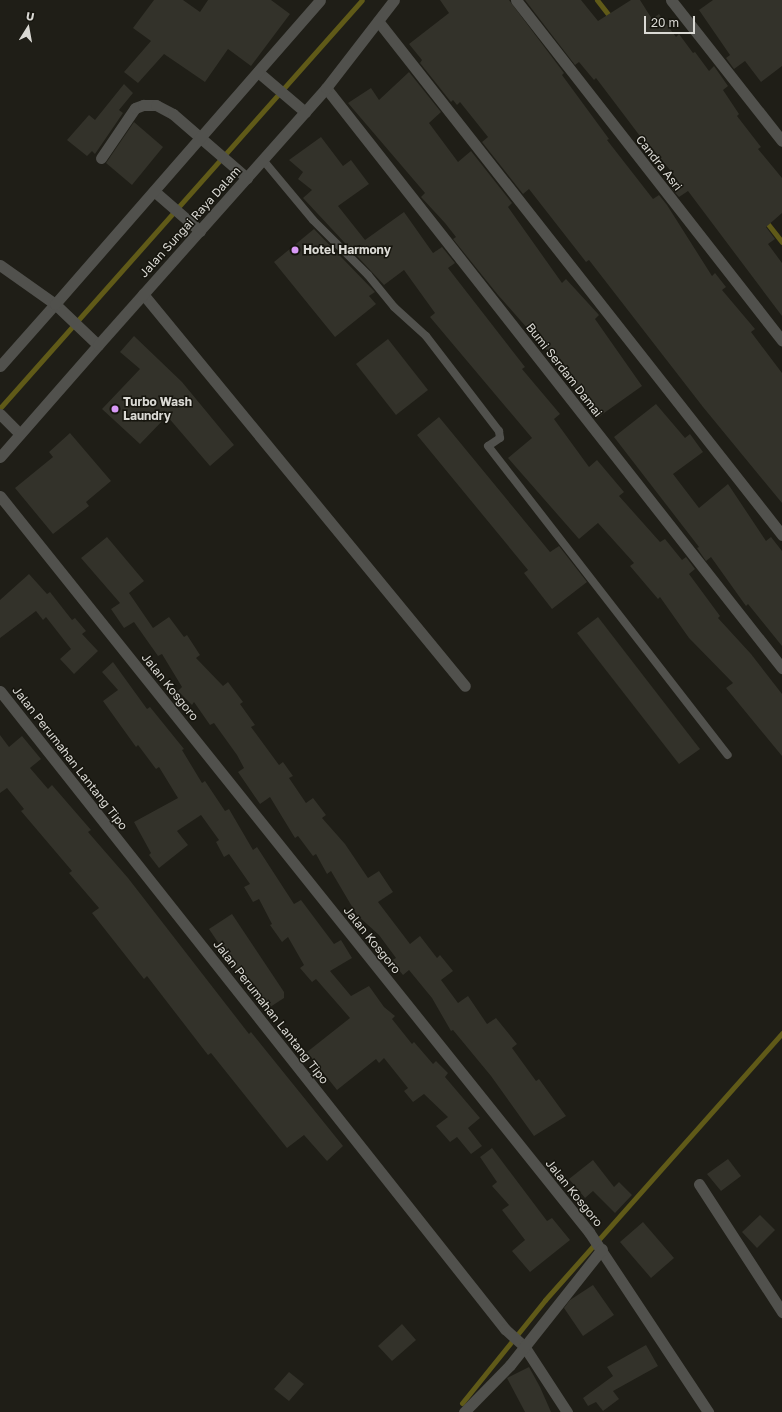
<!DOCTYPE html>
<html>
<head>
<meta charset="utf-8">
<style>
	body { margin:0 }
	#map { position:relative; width:782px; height:1412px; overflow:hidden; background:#1f1e17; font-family:"Golos Text",sans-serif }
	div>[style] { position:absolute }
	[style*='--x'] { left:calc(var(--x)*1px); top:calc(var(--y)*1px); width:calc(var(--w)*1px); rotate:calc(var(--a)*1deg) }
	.stream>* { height:5px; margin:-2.5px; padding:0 2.5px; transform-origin:2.5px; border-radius:2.5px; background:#605a18 }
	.building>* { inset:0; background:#33322a }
	.service>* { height:8px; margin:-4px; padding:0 4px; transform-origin:4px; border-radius:4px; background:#51514d }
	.minor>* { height:11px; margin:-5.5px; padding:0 5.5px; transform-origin:5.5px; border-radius:5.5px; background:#51514d }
	.tertiary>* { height:11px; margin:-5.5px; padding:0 5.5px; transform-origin:5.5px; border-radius:5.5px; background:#51514d }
	.dots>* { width:11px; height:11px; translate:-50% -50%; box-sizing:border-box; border:2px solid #16150e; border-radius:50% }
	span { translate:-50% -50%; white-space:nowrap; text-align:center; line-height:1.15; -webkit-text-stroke:3px #16150e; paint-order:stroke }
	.street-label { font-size:12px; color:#dad9d4 }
	.poi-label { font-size:12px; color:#dad9d4; font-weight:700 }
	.left { translate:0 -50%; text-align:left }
	.north { position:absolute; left:8px; top:8px; width:40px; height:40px; -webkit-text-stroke:3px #16150e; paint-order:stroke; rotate:11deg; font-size:11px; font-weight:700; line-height:16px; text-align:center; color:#dad9d4 }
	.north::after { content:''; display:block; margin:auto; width:14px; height:18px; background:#dad9d4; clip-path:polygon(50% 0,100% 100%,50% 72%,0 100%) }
	.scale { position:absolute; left:644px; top:16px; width:51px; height:18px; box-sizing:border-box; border:2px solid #dad9d4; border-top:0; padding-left:5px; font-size:12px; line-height:14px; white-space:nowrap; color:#dad9d4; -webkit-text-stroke:3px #16150e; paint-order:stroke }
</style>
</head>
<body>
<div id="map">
	<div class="stream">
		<i style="--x:597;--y:0;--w:24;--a:52"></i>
		<i style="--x:764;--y:219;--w:29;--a:52"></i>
		<i style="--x:0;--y:408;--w:545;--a:-48.42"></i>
		<i style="--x:462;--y:1403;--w:132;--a:-51.1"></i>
		<i style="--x:545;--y:1300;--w:357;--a:-48.4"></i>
	</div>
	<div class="building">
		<i style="clip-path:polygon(154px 0,183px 0,200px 12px,208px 0,271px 0,290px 14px,251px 66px,228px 49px,205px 82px,164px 54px,138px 83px,124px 72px,151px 41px,133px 28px)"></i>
		<i style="clip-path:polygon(440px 0,509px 0,564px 73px,562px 75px,609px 139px,607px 140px,653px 199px,659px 195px,667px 205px,712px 276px,715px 273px,726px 287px,722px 290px,755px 329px,751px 332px,782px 373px,782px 503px,703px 407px,589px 260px,586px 262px,529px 189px,523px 194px,482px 142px,488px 137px,460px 102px,457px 105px,453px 100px,451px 102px,420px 63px,422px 60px,409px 44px,449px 13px)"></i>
		<i style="clip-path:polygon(525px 0,581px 0,598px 21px,631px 0,640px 0,652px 19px,659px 14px,676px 37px,679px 34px,693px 53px,695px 52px,709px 71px,714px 66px,728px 86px,723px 90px,739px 114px,737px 116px,761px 147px,758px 149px,782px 178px,782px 213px,766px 227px,775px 239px,768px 244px,782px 263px,782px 316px,688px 191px,679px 197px,670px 187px,678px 181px,670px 170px,648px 143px,646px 144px,596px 78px,594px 80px,579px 62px,575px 65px)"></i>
		<i style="clip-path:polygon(713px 0,782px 0,782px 66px,761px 82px,745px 61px,734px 69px,726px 58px,730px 55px,699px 10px)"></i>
		<i style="clip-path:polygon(409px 72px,441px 112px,429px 123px,458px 162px,471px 151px,512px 203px,508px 207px,562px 283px,566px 279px,599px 315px,595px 319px,642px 386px,597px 418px,563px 372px,565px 371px,498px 295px,453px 239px,456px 237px,445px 223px,421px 197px,425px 193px,348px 103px,371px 88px,379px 100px)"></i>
		<i style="clip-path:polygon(124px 84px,133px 93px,119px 110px,123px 113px,95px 154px,92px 151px,87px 156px,67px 140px,89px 115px,95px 120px)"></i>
		<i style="clip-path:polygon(134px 122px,163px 147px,132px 185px,106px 163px)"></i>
		<i style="clip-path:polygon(321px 137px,343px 166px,351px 160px,369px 184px,338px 206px,365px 240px,404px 212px,433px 253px,442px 247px,455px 263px,448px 268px,525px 367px,522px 369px,560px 414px,554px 419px,589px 467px,597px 460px,624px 492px,619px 496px,660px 542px,665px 539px,682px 560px,686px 557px,695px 569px,689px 574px,720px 616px,718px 618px,751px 654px,782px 694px,782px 756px,726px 688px,733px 683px,689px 638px,660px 597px,658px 599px,630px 566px,634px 563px,598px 523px,579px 539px,508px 458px,532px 438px,430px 317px,435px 313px,404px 270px,384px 285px,303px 198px,312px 190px,298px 179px,303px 172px,289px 160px)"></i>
		<i style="clip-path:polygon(314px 229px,375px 292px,369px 296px,376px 304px,335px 337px,274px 262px)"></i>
		<i style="clip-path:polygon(134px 336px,182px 382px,234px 445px,210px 466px,167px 416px,140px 444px,102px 409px,140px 369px,120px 352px)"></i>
		<i style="clip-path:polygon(388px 339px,428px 390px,396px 415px,356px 364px)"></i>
		<i style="clip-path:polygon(656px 404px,685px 438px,690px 434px,703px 452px,673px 474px,699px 508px,728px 484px,766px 541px,771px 537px,782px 551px,782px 646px,748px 604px,746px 606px,711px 557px,706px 561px,697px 548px,699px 547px,614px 437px)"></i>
		<i style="clip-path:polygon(439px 417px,550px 552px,559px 546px,587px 582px,552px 609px,524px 573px,528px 570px,417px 435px)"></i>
		<i style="clip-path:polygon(70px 433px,111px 481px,86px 502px,89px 506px,53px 534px,15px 488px,53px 457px,49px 452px)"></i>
		<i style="clip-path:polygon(107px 537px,144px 581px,129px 593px,153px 628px,169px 617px,184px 637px,187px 635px,200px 655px,196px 658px,223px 686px,228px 682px,243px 702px,240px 704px,255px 725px,251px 727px,279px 765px,283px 762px,293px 776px,289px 778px,306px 803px,313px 798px,326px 815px,322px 818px,345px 844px,368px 878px,379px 871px,393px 892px,378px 902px,410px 944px,420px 936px,437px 958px,440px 955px,453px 971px,441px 980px,458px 1003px,468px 996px,487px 1024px,496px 1018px,517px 1044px,512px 1048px,536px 1081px,539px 1079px,566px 1116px,534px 1136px,491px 1076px,453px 1030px,451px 1031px,432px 998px,409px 970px,403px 975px,391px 961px,396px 958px,379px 935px,357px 915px,331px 871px,327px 874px,316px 854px,313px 856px,298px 836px,295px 838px,270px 797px,260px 804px,238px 772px,244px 768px,237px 755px,214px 723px,210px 725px,194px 702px,192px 705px,178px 691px,182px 687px,162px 654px,158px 656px,134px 622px,124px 628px,111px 609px,120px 603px,81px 558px)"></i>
		<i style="clip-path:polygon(29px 574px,47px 594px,50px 592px,72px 620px,75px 618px,86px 631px,82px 634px,98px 651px,74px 674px,60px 659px,71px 649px,46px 617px,43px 620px,36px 611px,0 638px,0 600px)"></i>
		<i style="clip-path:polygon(598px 617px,700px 749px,679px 764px,577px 633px)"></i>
		<i style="clip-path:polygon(113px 662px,147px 709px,150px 707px,184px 749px,182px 750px,202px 783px,205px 781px,225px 811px,229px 809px,253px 850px,257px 847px,294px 904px,301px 900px,334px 944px,341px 940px,352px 958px,330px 971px,351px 996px,369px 986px,384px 1007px,395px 1016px,392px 1019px,412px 1044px,414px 1042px,433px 1064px,436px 1061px,448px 1073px,445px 1077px,480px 1118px,468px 1128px,482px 1146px,471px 1154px,457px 1137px,450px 1142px,436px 1126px,448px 1117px,424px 1094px,413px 1102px,404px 1091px,408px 1088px,384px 1058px,379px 1063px,376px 1059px,337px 1090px,307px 1052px,350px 1018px,316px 979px,312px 982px,300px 968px,304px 965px,288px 937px,282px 942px,270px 925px,272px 924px,259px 899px,253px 902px,244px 887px,250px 884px,229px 854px,224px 857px,216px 842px,219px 840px,201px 815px,177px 831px,188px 845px,159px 868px,149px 855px,151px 853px,134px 822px,178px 798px,159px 767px,156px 769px,138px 745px,136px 747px,103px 701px,118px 690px,102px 672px)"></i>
		<i style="clip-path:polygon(0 735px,9px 747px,22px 736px,41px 759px,30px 768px,48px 789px,52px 785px,91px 830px,88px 832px,128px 878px,249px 1034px,251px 1032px,343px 1146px,327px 1161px,304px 1135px,287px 1148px,211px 1053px,208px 1055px,147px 976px,144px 979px,92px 913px,99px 908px,69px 873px,72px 871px,21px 811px,24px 809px,7px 788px,0 793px)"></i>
		<i style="clip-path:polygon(232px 914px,284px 992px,284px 998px,264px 1011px,209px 929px)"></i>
		<i style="clip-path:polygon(492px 1148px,547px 1221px,552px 1218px,570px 1240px,530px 1272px,512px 1251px,525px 1240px,502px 1210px,509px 1205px,492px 1186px,497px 1182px,480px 1157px)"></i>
		<i style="clip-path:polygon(728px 1159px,741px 1176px,721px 1191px,707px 1174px)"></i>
		<i style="clip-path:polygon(593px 1160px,614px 1187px,619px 1182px,632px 1195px,615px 1213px,593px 1191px,585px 1198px,569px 1179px)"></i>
		<i style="clip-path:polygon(760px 1215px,775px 1230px,757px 1248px,742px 1232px)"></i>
		<i style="clip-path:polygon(643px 1222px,674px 1258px,651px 1278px,620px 1242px)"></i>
		<i style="clip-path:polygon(593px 1285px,614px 1315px,583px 1336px,564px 1308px,570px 1300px)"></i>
		<i style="clip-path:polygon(402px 1324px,416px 1340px,392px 1361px,378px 1346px)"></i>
		<i style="clip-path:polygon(646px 1345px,658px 1366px,613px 1391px,619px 1399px,603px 1411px,596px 1402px,588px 1406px,583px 1398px,613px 1376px,607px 1367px)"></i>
		<i style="clip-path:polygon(529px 1367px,540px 1387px,551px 1412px,525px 1412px,507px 1378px)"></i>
		<i style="clip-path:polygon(289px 1372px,304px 1384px,289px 1401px,274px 1389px)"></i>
	</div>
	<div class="service">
		<i style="--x:263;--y:160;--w:78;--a:50.2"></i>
		<i style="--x:313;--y:220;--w:78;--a:45"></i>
		<i style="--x:368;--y:275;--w:41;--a:50.9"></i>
		<i style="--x:394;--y:307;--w:43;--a:42.2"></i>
		<i style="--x:426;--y:336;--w:120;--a:52.5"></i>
		<i style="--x:499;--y:431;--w:7;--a:82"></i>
		<i style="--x:500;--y:438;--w:14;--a:146"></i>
		<i style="--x:488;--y:446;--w:391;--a:52.2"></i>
	</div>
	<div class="minor">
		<i style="--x:516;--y:0;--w:432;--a:52"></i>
		<i style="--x:671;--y:0;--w:179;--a:51.8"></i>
		<i style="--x:378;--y:21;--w:654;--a:51.83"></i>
		<i style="--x:258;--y:72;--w:62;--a:40.4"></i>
		<i style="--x:326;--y:88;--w:738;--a:51.83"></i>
		<i style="--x:101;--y:158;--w:60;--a:-55.8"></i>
		<i style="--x:135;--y:108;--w:9;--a:-21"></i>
		<i style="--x:143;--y:105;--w:13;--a:0"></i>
		<i style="--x:156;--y:105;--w:19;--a:28"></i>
		<i style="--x:173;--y:114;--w:98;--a:40.9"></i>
		<i style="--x:154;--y:191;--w:61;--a:41"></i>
		<i style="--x:143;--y:294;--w:507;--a:50.6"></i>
		<i style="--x:0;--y:366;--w:83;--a:-48.4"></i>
		<i style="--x:0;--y:414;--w:28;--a:45"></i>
		<i style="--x:0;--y:457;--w:149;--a:-48.8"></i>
		<i style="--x:0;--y:496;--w:943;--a:51.33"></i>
		<i style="--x:589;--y:1232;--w:216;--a:56.5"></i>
		<i style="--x:0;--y:691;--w:814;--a:51.64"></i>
		<i style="--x:505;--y:1329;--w:25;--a:42"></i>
		<i style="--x:524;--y:1346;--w:79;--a:56.9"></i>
		<i style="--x:699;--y:1184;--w:153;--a:57"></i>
		<i style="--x:464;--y:1412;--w:66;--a:-45.6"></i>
		<i style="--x:510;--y:1365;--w:148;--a:-51.6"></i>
	</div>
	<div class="tertiary">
		<i style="--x:0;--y:265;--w:67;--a:35.3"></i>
		<i style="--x:55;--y:304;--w:59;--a:43.6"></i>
		<i style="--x:98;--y:345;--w:344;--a:-48.4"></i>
		<i style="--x:326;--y:88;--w:111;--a:-52.3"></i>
		<i style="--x:55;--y:304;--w:403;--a:-48.9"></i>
	</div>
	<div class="dots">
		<i style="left:295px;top:250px;background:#d99af7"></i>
		<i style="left:115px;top:409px;background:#d99af7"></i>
	</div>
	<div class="street-label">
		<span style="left:659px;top:163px;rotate:52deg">Candra Asri</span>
		<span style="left:190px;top:222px;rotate:-48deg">Jalan Sungai Raya Dalam</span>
		<span style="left:564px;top:370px;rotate:52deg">Bumi Serdam Damai</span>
		<span style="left:170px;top:687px;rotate:51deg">Jalan Kosgoro</span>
		<span style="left:70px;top:758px;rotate:52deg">Jalan Perumahan Lantang Tipo</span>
		<span style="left:372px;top:940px;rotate:51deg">Jalan Kosgoro</span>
		<span style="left:271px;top:1012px;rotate:52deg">Jalan Perumahan Lantang Tipo</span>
		<span style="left:574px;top:1193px;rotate:51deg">Jalan Kosgoro</span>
	</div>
	<div class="poi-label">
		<span class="left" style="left:303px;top:250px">Hotel Harmony</span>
		<span class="left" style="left:123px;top:409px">Turbo Wash<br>Laundry</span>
	</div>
	<div class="north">U</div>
	<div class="scale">20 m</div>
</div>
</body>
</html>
